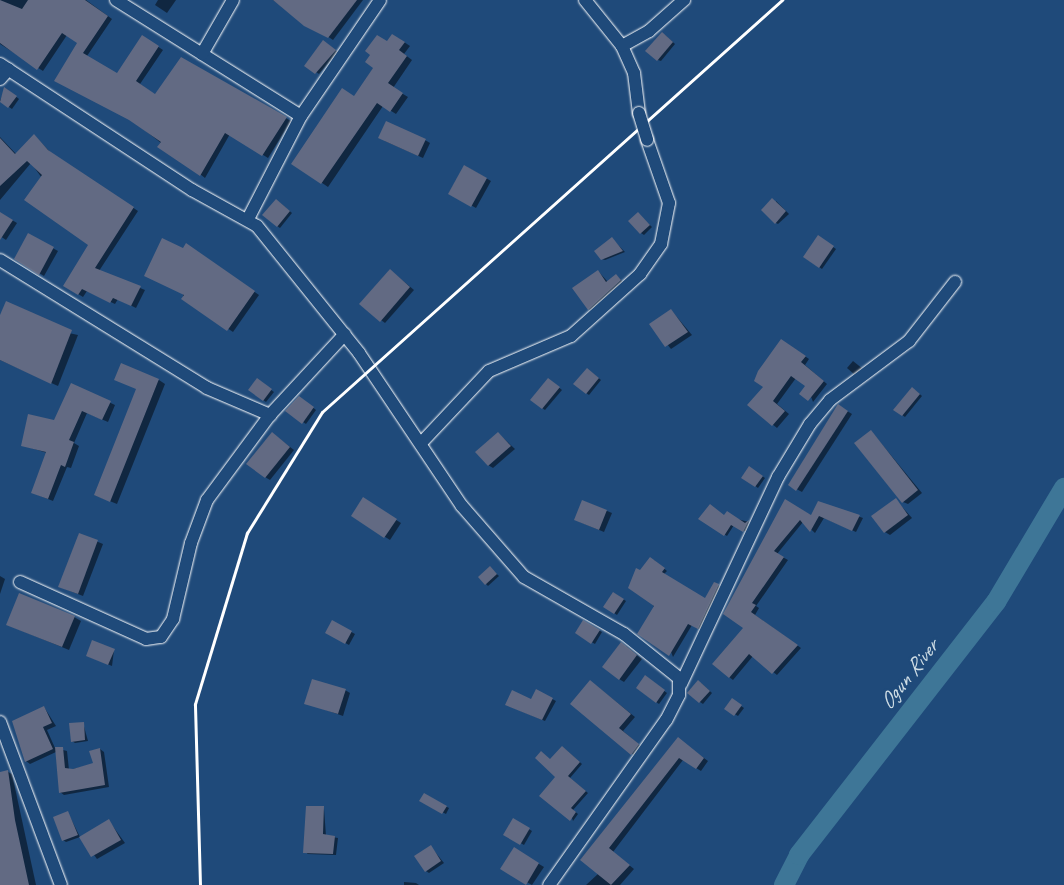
<!DOCTYPE html>
<html>
<head>
<meta charset="utf-8">
<style>
	body { margin:0 }
	#map { position:relative; width:1064px; height:885px; overflow:hidden; background:#1f4a7a; font-family:Caveat,sans-serif }
	div>[style] { position:absolute }
	[style*='--x'] { left:calc(var(--x)*1px); top:calc(var(--y)*1px); width:calc(var(--w)*1px); rotate:calc(var(--a)*1deg) }
	.shadow>* { inset:0; background:#0007 }
	.river>* { height:20px; margin:-10px; padding:0 10px; transform-origin:10px; border-radius:10px; background:#3e7697 }
	.building>* { inset:0; background:#626a83 }
	.roads { filter:drop-shadow(0 0 1px #fff) drop-shadow(0 0 1px #fff) }
	.minor>* { height:12px; margin:-6px; padding:0 6px; transform-origin:6px; border-radius:6px; background:#1f4a7a }
	.rail>* { height:3px; margin:-1.5px; padding:0 1.5px; transform-origin:1.5px; border-radius:1.5px; background:#fff }
	.bridges { filter:drop-shadow(0 0 1px #fff) drop-shadow(0 0 1px #fff) }
	.minor-bridge>* { height:12px; margin:-6px; padding:0 6px; transform-origin:6px; border-radius:6px; background:#1f4a7a }
	span { translate:-50% -50%; white-space:nowrap; text-align:center; line-height:1.15; -webkit-text-stroke:5px #1f4a7a; paint-order:stroke }
	.water-label { font-size:22px; color:#cfdde5; font-style:italic }
</style>
</head>
<body>
<div id="map">
	<div class="shadow">
		<i style="clip-path:polygon(0 0,86px 0,112px 19px,87px 56px,117px 75px,142px 36px,163px 50px,140px 84px,155px 95px,181px 59px,291px 121px,268px 158px,230px 134px,205px 178px,132px 120px,60px 83px,79px 43px,67px 35px,43px 71px,0 44px)"></i>
		<i style="clip-path:polygon(158px 0,176px 0,167px 13px,155px 5px)"></i>
		<i style="clip-path:polygon(273px 0,363px 0,333px 40px)"></i>
		<i style="clip-path:polygon(665px 35px,675px 44px,661px 61px,658px 60px)"></i>
		<i style="clip-path:polygon(398px 38px,410px 46px,404px 54px,412px 60px,393px 88px,408px 97px,396px 114px,383px 106px,328px 187px,293px 163px,355px 97px,374px 67px,371px 54px)"></i>
		<i style="clip-path:polygon(326px 43px,338px 52px,319px 74px,316px 72px)"></i>
		<i style="clip-path:polygon(5px 88px,19px 99px,12px 109px,0 101px)"></i>
		<i style="clip-path:polygon(35px 136px,52px 154px,138px 211px,99px 271px,145px 290px,136px 308px,118px 299px,115px 304px,87px 291px,83px 297px,65px 286px,90px 244px,31px 163px,0 200px,0 137px,17px 155px)"></i>
		<i style="clip-path:polygon(425px 140px,430px 143px,423px 158px,385px 141px)"></i>
		<i style="clip-path:polygon(465px 166px,491px 181px,476px 208px,449px 193px)"></i>
		<i style="clip-path:polygon(776px 201px,789px 214px,778px 224px,776px 223px)"></i>
		<i style="clip-path:polygon(279px 202px,292px 213px,280px 228px,277px 226px)"></i>
		<i style="clip-path:polygon(0 213px,17px 223px,6px 240px,0 236px)"></i>
		<i style="clip-path:polygon(638px 214px,652px 227px,644px 235px,641px 233px)"></i>
		<i style="clip-path:polygon(29px 235px,58px 251px,44px 276px,16px 259px)"></i>
		<i style="clip-path:polygon(818px 237px,836px 249px,822px 269px,804px 257px)"></i>
		<i style="clip-path:polygon(612px 239px,625px 252px,605px 260px,602px 259px)"></i>
		<i style="clip-path:polygon(190px 248px,259px 295px,233px 332px,183px 299px,184px 250px)"></i>
		<i style="clip-path:polygon(390px 270px,414px 290px,385px 323px,381px 320px)"></i>
		<i style="clip-path:polygon(598px 271px,608px 282px,616px 275px,624px 283px,592px 311px,588px 309px)"></i>
		<i style="clip-path:polygon(671px 310px,692px 335px,671px 349px,651px 324px)"></i>
		<i style="clip-path:polygon(0 318px,78px 335px,58px 386px,0 360px)"></i>
		<i style="clip-path:polygon(786px 343px,809px 359px,805px 365px,827px 384px,813px 402px,807px 386px,796px 378px,777px 404px,789px 414px,777px 428px,749px 405px,765px 387px)"></i>
		<i style="clip-path:polygon(853px 361px,863px 369px,855px 375px,847px 368px)"></i>
		<i style="clip-path:polygon(590px 371px,601px 380px,589px 395px,586px 393px)"></i>
		<i style="clip-path:polygon(159px 380px,165px 384px,117px 504px,102px 498px,95px 495px,137px 389px)"></i>
		<i style="clip-path:polygon(551px 381px,562px 390px,545px 410px,542px 408px)"></i>
		<i style="clip-path:polygon(260px 382px,274px 392px,266px 402px,263px 400px)"></i>
		<i style="clip-path:polygon(72px 385px,115px 405px,108px 422px,87px 413px,74px 443px,79px 446px,71px 468px,67px 467px,53px 501px,38px 495px,47px 453px,22px 445px,55px 422px)"></i>
		<i style="clip-path:polygon(915px 390px,922px 396px,905px 417px,895px 410px)"></i>
		<i style="clip-path:polygon(302px 399px,316px 410px,306px 424px,303px 422px)"></i>
		<i style="clip-path:polygon(839px 406px,852px 414px,802px 492px,789px 485px)"></i>
		<i style="clip-path:polygon(871px 431px,922px 493px,908px 504px,903px 502px)"></i>
		<i style="clip-path:polygon(499px 434px,515px 449px,493px 468px,488px 465px)"></i>
		<i style="clip-path:polygon(277px 437px,294px 450px,270px 480px,265px 477px)"></i>
		<i style="clip-path:polygon(750px 468px,765px 478px,758px 488px,743px 477px)"></i>
		<i style="clip-path:polygon(363px 499px,401px 523px,390px 540px,352px 516px)"></i>
		<i style="clip-path:polygon(896px 500px,912px 518px,890px 535px,885px 532px)"></i>
		<i style="clip-path:polygon(583px 501px,612px 513px,604px 532px,580px 522px)"></i>
		<i style="clip-path:polygon(786px 501px,812px 516px,818px 502px,863px 518px,856px 532px,824px 518px,815px 533px,803px 522px,777px 554px,788px 560px,756px 606px,759px 608px,755px 615px,801px 648px,777px 675px,753px 656px,733px 680px,729px 677px,745px 628px,724px 614px)"></i>
		<i style="clip-path:polygon(725px 516px,749px 522px,746px 532px,734px 525px,727px 536px,700px 518px)"></i>
		<i style="clip-path:polygon(79px 534px,103px 544px,83px 596px,65px 589px)"></i>
		<i style="clip-path:polygon(654px 560px,667px 571px,664px 574px,705px 600px,714px 583px,721px 587px,701px 630px,692px 625px,673px 657px,640px 571px)"></i>
		<i style="clip-path:polygon(490px 568px,499px 576px,488px 586px,486px 584px)"></i>
		<i style="clip-path:polygon(0 576px,5px 579px,0 594px)"></i>
		<i style="clip-path:polygon(614px 593px,626px 601px,617px 615px,605px 607px)"></i>
		<i style="clip-path:polygon(74px 617px,81px 621px,69px 650px,8px 625px)"></i>
		<i style="clip-path:polygon(333px 622px,355px 634px,349px 645px,327px 633px)"></i>
		<i style="clip-path:polygon(583px 622px,602px 632px,595px 644px,576px 633px)"></i>
		<i style="clip-path:polygon(626px 646px,642px 659px,624px 682px,619px 679px)"></i>
		<i style="clip-path:polygon(114px 650px,112px 666px,90px 657px)"></i>
		<i style="clip-path:polygon(648px 679px,667px 693px,659px 704px,656px 702px)"></i>
		<i style="clip-path:polygon(701px 683px,712px 693px,703px 704px,700px 702px)"></i>
		<i style="clip-path:polygon(594px 684px,635px 717px,623px 731px,643px 748px,636px 757px,572px 704px)"></i>
		<i style="clip-path:polygon(345px 690px,350px 693px,343px 716px,306px 703px)"></i>
		<i style="clip-path:polygon(537px 691px,556px 701px,545px 721px,509px 706px,532px 701px)"></i>
		<i style="clip-path:polygon(732px 700px,744px 708px,738px 716px,726px 709px)"></i>
		<i style="clip-path:polygon(44px 707px,56px 726px,47px 730px,55px 748px,67px 751px,69px 770px,94px 764px,91px 751px,100px 749px,104px 752px,109px 787px,64px 795px,60px 792px,56px 752px,30px 764px,26px 761px)"></i>
		<i style="clip-path:polygon(83px 723px,88px 741px,75px 743px,72px 741px)"></i>
		<i style="clip-path:polygon(682px 742px,708px 761px,701px 771px,683px 760px,613px 852px,634px 869px,620px 885px,586px 885px,599px 873px,581px 859px)"></i>
		<i style="clip-path:polygon(565px 749px,582px 764px,570px 778px,588px 793px,573px 810px,578px 814px,573px 821px,551px 760px)"></i>
		<i style="clip-path:polygon(8px 772px,12px 774px,36px 885px,0 885px,0 773px)"></i>
		<i style="clip-path:polygon(424px 795px,449px 808px,446px 814px,421px 801px)"></i>
		<i style="clip-path:polygon(324px 808px,326px 836px,338px 838px,336px 855px,307px 854px)"></i>
		<i style="clip-path:polygon(68px 813px,80px 837px,66px 842px,63px 840px)"></i>
		<i style="clip-path:polygon(514px 820px,532px 831px,524px 845px,505px 834px)"></i>
		<i style="clip-path:polygon(109px 821px,125px 843px,97px 859px,81px 837px)"></i>
		<i style="clip-path:polygon(431px 847px,444px 863px,429px 873px,426px 871px)"></i>
		<i style="clip-path:polygon(514px 849px,544px 867px,532px 885px,502px 868px)"></i>
		<i style="clip-path:polygon(404px 882px,416px 883px,419px 885px,404px 885px)"></i>
	</div>
	<div class="river">
		<i style="--x:784;--y:885;--w:34;--a:-63"></i>
		<i style="--x:799;--y:855;--w:321;--a:-52.1"></i>
		<i style="--x:996;--y:602;--w:133;--a:-59.2"></i>
	</div>
	<div class="building">
		<i style="clip-path:polygon(0 0,22px 9px,28px 0,85px 0,108px 16px,83px 53px,117px 73px,142px 35px,159px 46px,136px 81px,155px 94px,181px 57px,287px 117px,262px 156px,225px 133px,200px 176px,157px 147px,161px 142px,129px 120px,54px 81px,77px 43px,62px 33px,37px 70px,0 43px)"></i>
		<i style="clip-path:polygon(273px 0,357px 0,328px 38px,304px 26px)"></i>
		<i style="clip-path:polygon(662px 32px,673px 42px,657px 61px,645px 51px)"></i>
		<i style="clip-path:polygon(392px 34px,405px 42px,399px 50px,407px 56px,388px 83px,403px 93px,390px 112px,377px 103px,321px 184px,291px 164px,342px 88px,354px 96px,373px 68px,365px 62px,370px 55px,365px 51px,377px 35px,387px 41px)"></i>
		<i style="clip-path:polygon(323px 40px,336px 50px,315px 74px,304px 66px)"></i>
		<i style="clip-path:polygon(4px 87px,17px 96px,8px 108px,0 102px)"></i>
		<i style="clip-path:polygon(386px 121px,426px 139px,418px 156px,378px 138px)"></i>
		<i style="clip-path:polygon(34px 134px,48px 150px,134px 207px,95px 268px,141px 286px,131px 306px,113px 298px,110px 303px,82px 289px,78px 295px,63px 286px,88px 245px,24px 200px,42px 175px,27px 161px,0 186px,0 138px,15px 154px)"></i>
		<i style="clip-path:polygon(464px 165px,487px 178px,471px 207px,448px 194px)"></i>
		<i style="clip-path:polygon(772px 198px,786px 211px,775px 224px,761px 210px)"></i>
		<i style="clip-path:polygon(276px 199px,290px 211px,277px 227px,262px 215px)"></i>
		<i style="clip-path:polygon(0 212px,13px 220px,0 240px)"></i>
		<i style="clip-path:polygon(638px 212px,650px 225px,640px 234px,628px 221px)"></i>
		<i style="clip-path:polygon(28px 233px,54px 247px,39px 275px,14px 259px)"></i>
		<i style="clip-path:polygon(818px 235px,834px 246px,819px 268px,803px 257px)"></i>
		<i style="clip-path:polygon(612px 237px,623px 251px,601px 260px,594px 251px)"></i>
		<i style="clip-path:polygon(162px 238px,183px 248px,186px 243px,255px 291px,227px 331px,181px 299px,184px 295px,144px 276px)"></i>
		<i style="clip-path:polygon(390px 269px,410px 287px,380px 322px,359px 304px)"></i>
		<i style="clip-path:polygon(598px 270px,606px 282px,616px 274px,621px 280px,588px 310px,572px 288px)"></i>
		<i style="clip-path:polygon(6px 301px,72px 330px,51px 384px,0 360px,0 315px)"></i>
		<i style="clip-path:polygon(671px 309px,688px 332px,665px 347px,649px 324px)"></i>
		<i style="clip-path:polygon(781px 339px,806px 356px,801px 362px,824px 381px,808px 401px,799px 394px,805px 386px,791px 376px,773px 401px,785px 411px,772px 426px,747px 405px,763px 387px,754px 381px,758px 371px)"></i>
		<i style="clip-path:polygon(121px 363px,159px 379px,110px 502px,94px 495px,136px 389px,114px 380px)"></i>
		<i style="clip-path:polygon(587px 368px,599px 378px,586px 394px,573px 384px)"></i>
		<i style="clip-path:polygon(257px 378px,272px 389px,263px 401px,248px 390px)"></i>
		<i style="clip-path:polygon(548px 378px,560px 387px,542px 409px,530px 400px)"></i>
		<i style="clip-path:polygon(71px 383px,111px 401px,102px 420px,82px 411px,69px 440px,74px 442px,65px 467px,61px 465px,48px 499px,31px 493px,46px 452px,21px 446px,28px 414px,54px 420px)"></i>
		<i style="clip-path:polygon(912px 387px,920px 394px,902px 416px,893px 410px)"></i>
		<i style="clip-path:polygon(299px 396px,314px 407px,302px 424px,285px 411px)"></i>
		<i style="clip-path:polygon(838px 404px,848px 411px,796px 491px,788px 485px)"></i>
		<i style="clip-path:polygon(871px 430px,918px 490px,902px 503px,854px 443px)"></i>
		<i style="clip-path:polygon(272px 432px,290px 447px,265px 478px,246px 464px)"></i>
		<i style="clip-path:polygon(498px 432px,511px 446px,488px 466px,475px 452px)"></i>
		<i style="clip-path:polygon(749px 466px,763px 476px,755px 487px,741px 478px)"></i>
		<i style="clip-path:polygon(363px 497px,397px 519px,384px 538px,351px 516px)"></i>
		<i style="clip-path:polygon(896px 498px,908px 515px,884px 533px,871px 516px)"></i>
		<i style="clip-path:polygon(785px 499px,811px 515px,818px 501px,860px 515px,852px 531px,819px 516px,810px 532px,800px 520px,774px 551px,784px 557px,752px 603px,756px 605px,751px 612px,798px 645px,772px 674px,749px 654px,729px 678px,712px 664px,743px 628px,723px 614px)"></i>
		<i style="clip-path:polygon(582px 500px,607px 510px,599px 530px,574px 520px)"></i>
		<i style="clip-path:polygon(710px 504px,724px 515px,727px 511px,745px 523px,749px 520px,743px 532px,731px 525px,724px 536px,698px 519px)"></i>
		<i style="clip-path:polygon(79px 533px,98px 540px,78px 594px,58px 587px)"></i>
		<i style="clip-path:polygon(650px 557px,665px 568px,662px 572px,705px 598px,714px 582px,719px 584px,698px 629px,688px 624px,669px 656px,637px 634px,654px 606px,628px 588px,636px 568px,640px 570px)"></i>
		<i style="clip-path:polygon(490px 566px,497px 574px,485px 585px,478px 577px)"></i>
		<i style="clip-path:polygon(613px 592px,624px 599px,614px 614px,603px 607px)"></i>
		<i style="clip-path:polygon(19px 593px,75px 616px,62px 647px,6px 625px)"></i>
		<i style="clip-path:polygon(332px 620px,352px 631px,345px 644px,325px 633px)"></i>
		<i style="clip-path:polygon(583px 620px,600px 630px,591px 644px,575px 633px)"></i>
		<i style="clip-path:polygon(92px 640px,115px 649px,108px 665px,86px 656px)"></i>
		<i style="clip-path:polygon(621px 642px,637px 655px,619px 680px,602px 667px)"></i>
		<i style="clip-path:polygon(645px 675px,665px 690px,656px 703px,636px 688px)"></i>
		<i style="clip-path:polygon(312px 679px,346px 689px,338px 714px,304px 704px)"></i>
		<i style="clip-path:polygon(590px 680px,631px 714px,619px 728px,639px 744px,631px 755px,570px 704px)"></i>
		<i style="clip-path:polygon(698px 680px,710px 691px,699px 703px,687px 693px)"></i>
		<i style="clip-path:polygon(536px 689px,553px 698px,542px 720px,505px 705px,512px 690px,531px 699px)"></i>
		<i style="clip-path:polygon(732px 698px,742px 705px,734px 716px,724px 709px)"></i>
		<i style="clip-path:polygon(44px 706px,52px 723px,43px 727px,53px 749px,25px 762px,12px 721px)"></i>
		<i style="clip-path:polygon(84px 722px,85px 740px,71px 742px,69px 723px)"></i>
		<i style="clip-path:polygon(678px 737px,704px 758px,696px 769px,679px 758px,609px 848px,630px 865px,611px 885px,580px 860px)"></i>
		<i style="clip-path:polygon(562px 746px,580px 762px,568px 776px,586px 791px,571px 808px,576px 812px,570px 821px,539px 796px,555px 777px,535px 758px,541px 751px,550px 759px)"></i>
		<i style="clip-path:polygon(55px 747px,63px 747px,65px 768px,73px 769px,93px 763px,89px 751px,100px 748px,105px 785px,59px 793px)"></i>
		<i style="clip-path:polygon(8px 770px,15px 820px,29px 885px,0 885px,0 772px)"></i>
		<i style="clip-path:polygon(424px 793px,447px 806px,442px 814px,419px 801px)"></i>
		<i style="clip-path:polygon(306px 806px,324px 806px,323px 834px,335px 836px,333px 854px,303px 853px)"></i>
		<i style="clip-path:polygon(68px 811px,78px 835px,62px 841px,53px 817px)"></i>
		<i style="clip-path:polygon(513px 818px,530px 828px,520px 845px,503px 835px)"></i>
		<i style="clip-path:polygon(109px 819px,121px 840px,91px 857px,79px 837px)"></i>
		<i style="clip-path:polygon(431px 845px,441px 861px,425px 872px,414px 856px)"></i>
		<i style="clip-path:polygon(514px 847px,539px 863px,526px 885px,500px 869px)"></i>
	</div>
	<div class="roads">
		<div class="minor">
			<i style="--x:116;--y:0;--w:218;--a:32.1"></i>
			<i style="--x:585;--y:0;--w:59;--a:51.2"></i>
			<i style="--x:622;--y:46;--w:30;--a:66"></i>
			<i style="--x:634;--y:73;--w:40;--a:82.9"></i>
			<i style="--x:622;--y:46;--w:31;--a:-29"></i>
			<i style="--x:649;--y:31;--w:47;--a:-41.5"></i>
			<i style="--x:202;--y:54;--w:62;--a:-60.1"></i>
			<i style="--x:0;--y:64;--w:230;--a:33.3"></i>
			<i style="--x:192;--y:190;--w:74;--a:29"></i>
			<i style="--x:257;--y:226;--w:163;--a:51.2"></i>
			<i style="--x:359;--y:353;--w:184;--a:56.1"></i>
			<i style="--x:462;--y:506;--w:94;--a:48.9"></i>
			<i style="--x:524;--y:577;--w:115;--a:29.7"></i>
			<i style="--x:624;--y:634;--w:70;--a:38.7"></i>
			<i style="--x:679;--y:678;--w:17;--a:90"></i>
			<i style="--x:679;--y:695;--w:28;--a:117"></i>
			<i style="--x:666;--y:720;--w:202;--a:125.3"></i>
			<i style="--x:0;--y:79;--w:13;--a:-48"></i>
			<i style="--x:248;--y:219;--w:116;--a:-62.8"></i>
			<i style="--x:301;--y:116;--w:140;--a:-55.7"></i>
			<i style="--x:0;--y:260;--w:243;--a:31.7"></i>
			<i style="--x:207;--y:388;--w:69;--a:23.2"></i>
			<i style="--x:423;--y:441;--w:96;--a:-46.7"></i>
			<i style="--x:489;--y:371;--w:89;--a:-23.1"></i>
			<i style="--x:571;--y:336;--w:93;--a:-41.9"></i>
			<i style="--x:640;--y:274;--w:37;--a:-55"></i>
			<i style="--x:661;--y:244;--w:42;--a:-79"></i>
			<i style="--x:669;--y:203;--w:67;--a:-109.2"></i>
			<i style="--x:20;--y:582;--w:138;--a:24.3"></i>
			<i style="--x:146;--y:639;--w:15;--a:-8"></i>
			<i style="--x:161;--y:637;--w:22;--a:-56"></i>
			<i style="--x:173;--y:619;--w:78;--a:-76.7"></i>
			<i style="--x:191;--y:543;--w:46;--a:-69.6"></i>
			<i style="--x:207;--y:500;--w:106;--a:-53.5"></i>
			<i style="--x:270;--y:415;--w:110;--a:-47.2"></i>
			<i style="--x:681;--y:684;--w:229;--a:-64.9"></i>
			<i style="--x:778;--y:477;--w:62;--a:-58.9"></i>
			<i style="--x:810;--y:424;--w:31;--a:-50"></i>
			<i style="--x:830;--y:400;--w:99;--a:-36.8"></i>
			<i style="--x:909;--y:341;--w:75;--a:-52.1"></i>
			<i style="--x:0;--y:722;--w:174;--a:69.5"></i>
		</div>
	</div>
	<div class="rail">
		<i style="--x:200;--y:885;--w:181;--a:-91.6"></i>
		<i style="--x:195;--y:704;--w:179;--a:-73.1"></i>
		<i style="--x:247;--y:533;--w:142;--a:-58.2"></i>
		<i style="--x:322;--y:412;--w:618;--a:-41.85"></i>
	</div>
	<div class="bridges">
		<div class="minor-bridge">
			<i style="--x:639;--y:113;--w:28;--a:73"></i>
		</div>
	</div>
	<div class="water-label">
		<span style="left:909px;top:675px;rotate:-52deg">Ogun River</span>
	</div>
</div>
</body>
</html>
